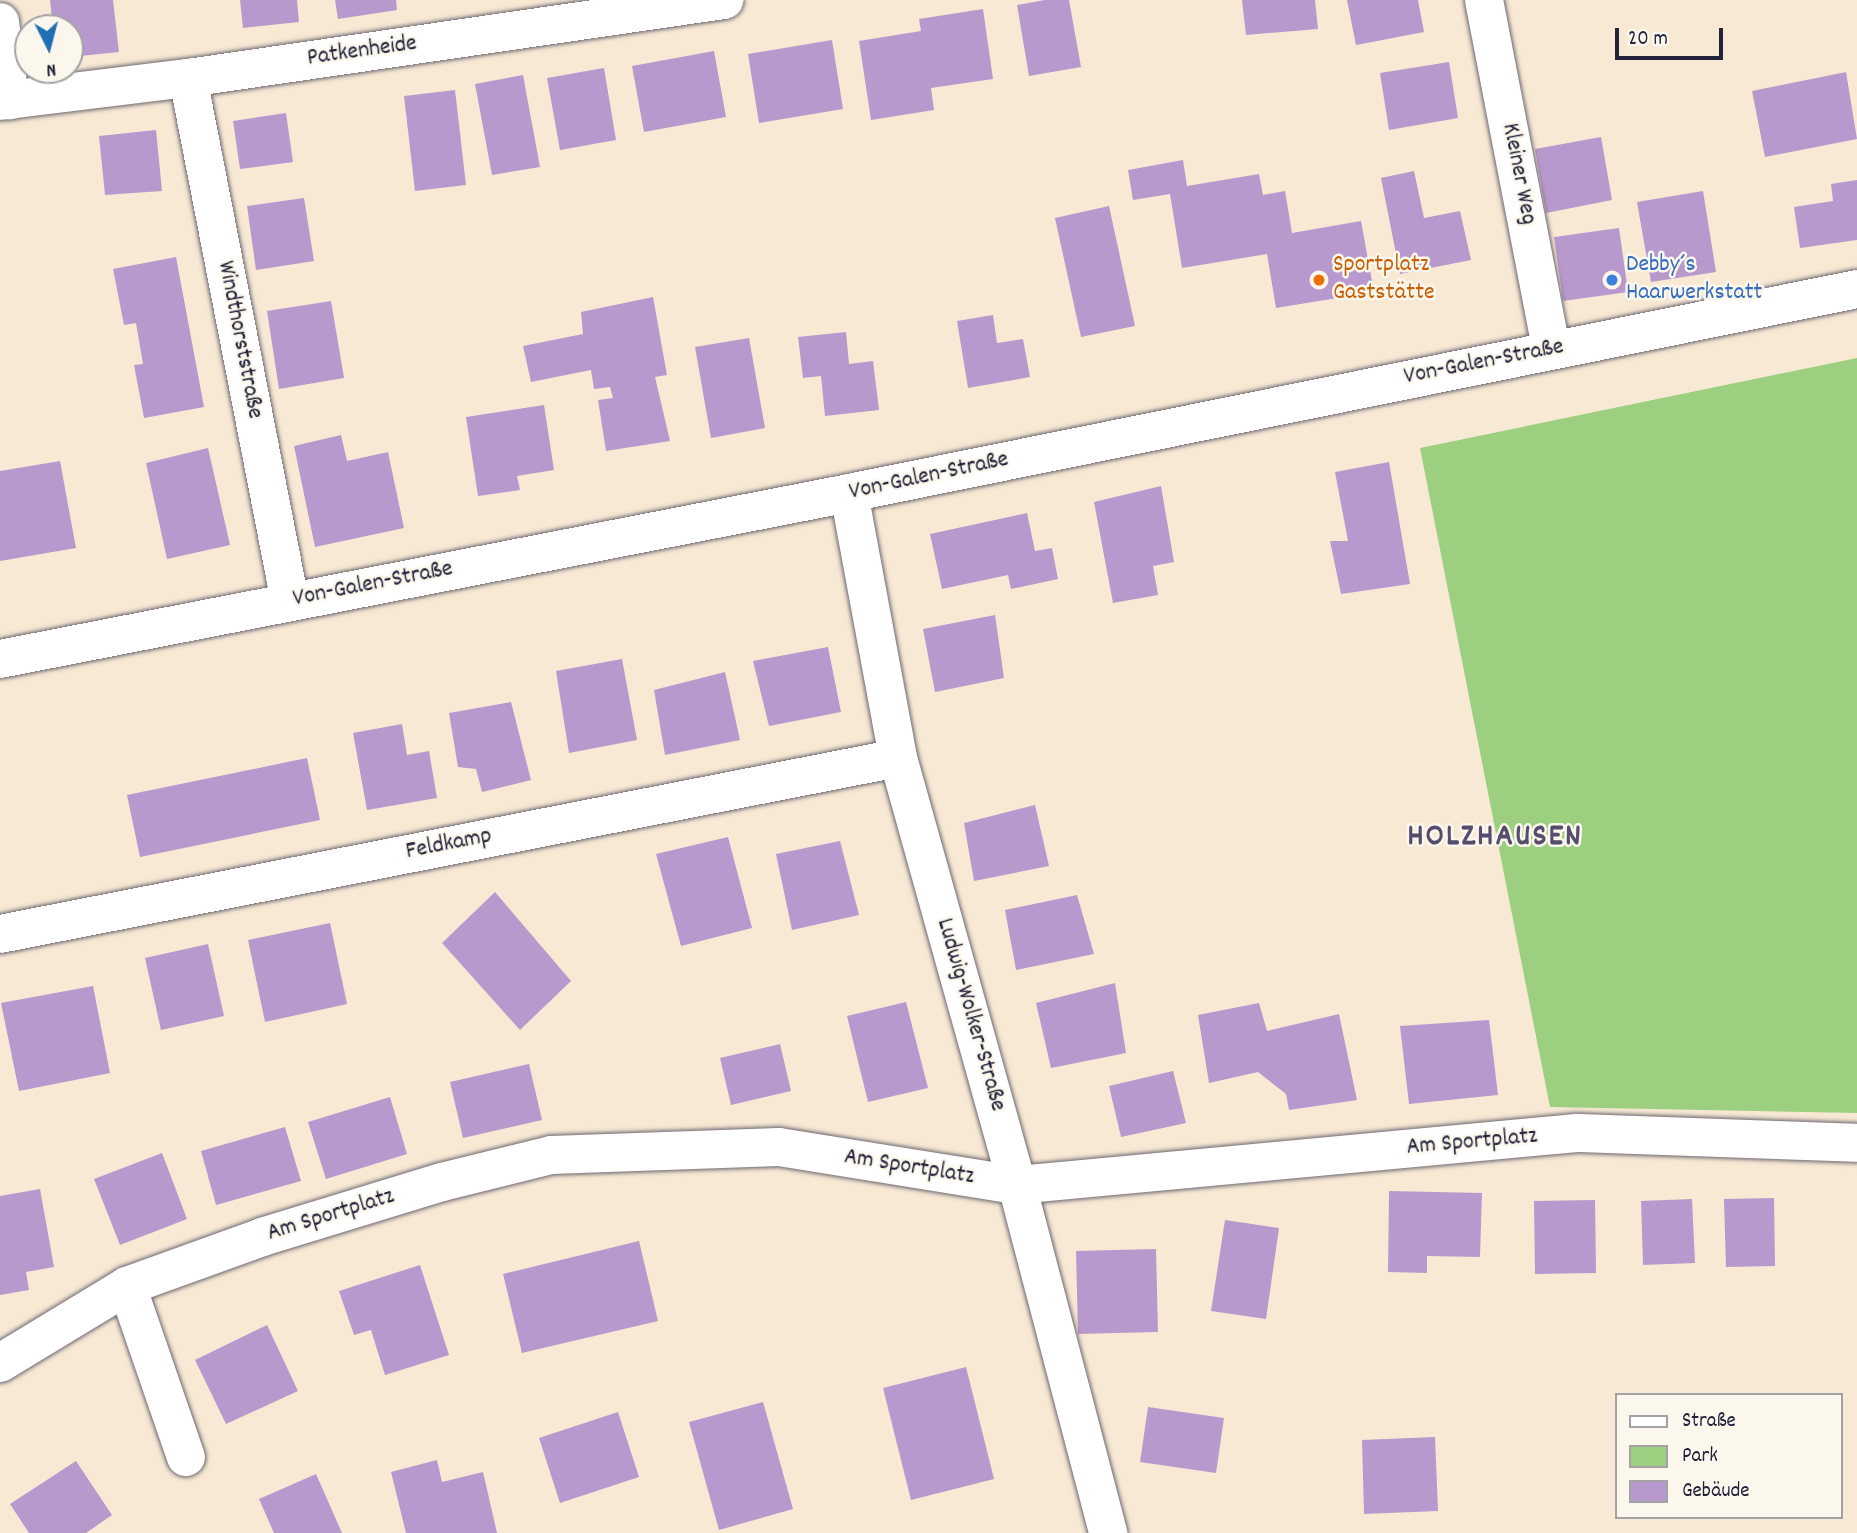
<!DOCTYPE html>
<html>
<head>
<meta charset="utf-8">
<style>
	body { margin:0 }
	#map { position:relative; width:1857px; height:1533px; overflow:hidden; background:#f8e9d5; font-family:Dekko,sans-serif }
	div>[style] { position:absolute }
	[style*='--x'] { left:calc(var(--x)*1px); top:calc(var(--y)*1px); width:calc(var(--w)*1px); rotate:calc(var(--a)*1deg) }
	.green>* { inset:0; background:#9ccf80 }
	.building>* { inset:0; background:#b899cd }
	.roads { filter:drop-shadow(0 0 2px #6d6871) drop-shadow(0 0 2px #6d6871) }
	.minor>* { height:38px; margin:-19px; padding:0 19px; transform-origin:19px; border-radius:19px; background:#fff }
	.dots>* { width:19px; height:19px; translate:-50% -50%; box-sizing:border-box; border:4px solid #fbf7ec; border-radius:50% }
	span { translate:-50% -50%; white-space:nowrap; text-align:center; line-height:1.15; -webkit-text-stroke:5px #fbf7ec; paint-order:stroke }
	.street-label { font-size:24px; color:#22223b }
	.food-label { font-size:24px; color:#c56008 }
	.left { translate:0 -50%; text-align:left }
	.shop-label { font-size:24px; color:#366cbe }
	.district-label { font-size:32px; color:#564c6e; font-weight:700; letter-spacing:2px }
	.legend { position:absolute; left:1615px; top:1393px; width:228px; height:126px; box-sizing:border-box; background:#fbf7ec; border:2px solid #a4a2a5; margin:0; padding:9px 12px; list-style:none; font-size:21px; color:#22223b }
	.legend li { display:flex; align-items:center; gap:14px; height:35px }
	.legend b { width:35px; border:2px solid #a4a2a5 }
	.north { position:absolute; left:14px; top:14px; width:70px; height:70px; box-sizing:border-box; background:#fbf7ec; border:2px solid #a4a2a5; border-radius:50%; rotate:174deg; font-size:19px; font-weight:700; line-height:28px; text-align:center; color:#22223b }
	.north::after { content:''; display:block; margin:auto; width:24px; height:32px; background:#1f6fb2; clip-path:polygon(50% 0,100% 100%,50% 72%,0 100%) }
	.scale { position:absolute; left:1615px; top:28px; width:108px; height:32px; box-sizing:border-box; border:4px solid #22223b; border-top:0; padding-left:9px; font-size:21px; line-height:24px; white-space:nowrap; color:#22223b; -webkit-text-stroke:5px #fbf7ec; paint-order:stroke }
</style>
</head>
<body>
<div id="map">
	<div class="green">
		<i style="clip-path:polygon(1857px 358px,1857px 1113px,1550px 1107px,1420px 448px)"></i>
	</div>
	<div class="building">
		<i style="clip-path:polygon(50px 0,113px 0,119px 52px,70px 57px,70px 28px,53px 28px)"></i>
		<i style="clip-path:polygon(240px 0,297px 0,299px 22px,243px 28px)"></i>
		<i style="clip-path:polygon(335px 0,396px 0,397px 10px,338px 19px)"></i>
		<i style="clip-path:polygon(1045px 0,1069px 0,1081px 67px,1029px 76px,1017px 5px)"></i>
		<i style="clip-path:polygon(1242px 0,1315px 0,1318px 29px,1246px 35px)"></i>
		<i style="clip-path:polygon(1347px 0,1418px 0,1424px 32px,1356px 45px)"></i>
		<i style="clip-path:polygon(983px 9px,993px 79px,931px 88px,934px 110px,871px 120px,859px 41px,921px 31px,919px 19px)"></i>
		<i style="clip-path:polygon(832px 40px,843px 109px,759px 123px,748px 54px)"></i>
		<i style="clip-path:polygon(714px 51px,726px 117px,644px 132px,632px 66px)"></i>
		<i style="clip-path:polygon(1449px 62px,1458px 118px,1389px 130px,1380px 73px)"></i>
		<i style="clip-path:polygon(604px 68px,616px 140px,560px 150px,547px 78px)"></i>
		<i style="clip-path:polygon(1846px 72px,1857px 139px,1765px 157px,1752px 91px)"></i>
		<i style="clip-path:polygon(523px 75px,540px 167px,492px 175px,475px 84px)"></i>
		<i style="clip-path:polygon(455px 90px,466px 185px,415px 191px,404px 96px)"></i>
		<i style="clip-path:polygon(286px 113px,293px 162px,240px 169px,233px 121px)"></i>
		<i style="clip-path:polygon(156px 130px,162px 191px,105px 195px,99px 136px)"></i>
		<i style="clip-path:polygon(1601px 137px,1612px 200px,1546px 213px,1535px 149px)"></i>
		<i style="clip-path:polygon(1183px 160px,1187px 186px,1259px 174px,1263px 195px,1285px 191px,1292px 233px,1361px 221px,1374px 292px,1276px 308px,1267px 254px,1182px 268px,1170px 194px,1133px 200px,1128px 170px)"></i>
		<i style="clip-path:polygon(1414px 171px,1424px 218px,1460px 211px,1471px 260px,1400px 274px,1381px 178px)"></i>
		<i style="clip-path:polygon(1857px 180px,1857px 240px,1800px 248px,1794px 207px,1833px 201px,1831px 184px)"></i>
		<i style="clip-path:polygon(1703px 191px,1716px 272px,1651px 282px,1637px 202px)"></i>
		<i style="clip-path:polygon(304px 198px,314px 261px,256px 270px,247px 206px)"></i>
		<i style="clip-path:polygon(1109px 206px,1135px 326px,1081px 337px,1055px 218px)"></i>
		<i style="clip-path:polygon(1619px 228px,1628px 292px,1563px 301px,1554px 237px)"></i>
		<i style="clip-path:polygon(176px 257px,204px 407px,144px 418px,134px 365px,143px 364px,136px 323px,124px 325px,113px 269px)"></i>
		<i style="clip-path:polygon(653px 297px,667px 375px,655px 377px,670px 441px,606px 451px,598px 400px,613px 398px,610px 387px,594px 389px,591px 370px,531px 382px,523px 346px,583px 334px,581px 312px)"></i>
		<i style="clip-path:polygon(331px 301px,344px 378px,279px 389px,267px 311px)"></i>
		<i style="clip-path:polygon(993px 315px,997px 343px,1023px 339px,1030px 377px,968px 388px,957px 321px)"></i>
		<i style="clip-path:polygon(846px 332px,849px 364px,873px 361px,879px 410px,825px 416px,821px 376px,803px 378px,798px 337px)"></i>
		<i style="clip-path:polygon(749px 338px,765px 428px,711px 438px,695px 347px)"></i>
		<i style="clip-path:polygon(544px 405px,554px 470px,517px 476px,520px 490px,478px 496px,466px 417px)"></i>
		<i style="clip-path:polygon(341px 435px,347px 461px,388px 452px,404px 528px,315px 547px,294px 446px)"></i>
		<i style="clip-path:polygon(208px 448px,230px 545px,167px 559px,146px 463px)"></i>
		<i style="clip-path:polygon(60px 461px,76px 548px,0 561px,0 471px)"></i>
		<i style="clip-path:polygon(1389px 462px,1410px 584px,1341px 594px,1330px 541px,1348px 541px,1335px 472px)"></i>
		<i style="clip-path:polygon(1161px 486px,1174px 562px,1153px 566px,1158px 595px,1113px 603px,1094px 502px)"></i>
		<i style="clip-path:polygon(1027px 513px,1035px 551px,1052px 548px,1058px 579px,1011px 589px,1008px 575px,942px 589px,930px 534px)"></i>
		<i style="clip-path:polygon(995px 615px,1004px 678px,935px 692px,923px 629px)"></i>
		<i style="clip-path:polygon(828px 647px,841px 712px,769px 726px,753px 661px)"></i>
		<i style="clip-path:polygon(622px 659px,637px 740px,569px 753px,556px 671px)"></i>
		<i style="clip-path:polygon(725px 672px,740px 740px,665px 755px,654px 690px)"></i>
		<i style="clip-path:polygon(511px 702px,531px 780px,482px 792px,476px 769px,458px 767px,449px 713px)"></i>
		<i style="clip-path:polygon(402px 724px,407px 755px,429px 751px,437px 798px,367px 810px,353px 733px)"></i>
		<i style="clip-path:polygon(307px 758px,320px 820px,140px 857px,127px 795px)"></i>
		<i style="clip-path:polygon(1035px 805px,1049px 866px,974px 881px,964px 823px)"></i>
		<i style="clip-path:polygon(728px 837px,752px 928px,681px 946px,656px 854px)"></i>
		<i style="clip-path:polygon(840px 841px,859px 915px,792px 930px,776px 854px)"></i>
		<i style="clip-path:polygon(495px 892px,571px 981px,520px 1030px,442px 943px)"></i>
		<i style="clip-path:polygon(1077px 895px,1094px 954px,1016px 970px,1005px 910px)"></i>
		<i style="clip-path:polygon(330px 923px,347px 1004px,265px 1022px,248px 940px)"></i>
		<i style="clip-path:polygon(208px 944px,224px 1016px,161px 1030px,145px 958px)"></i>
		<i style="clip-path:polygon(1115px 983px,1126px 1053px,1051px 1068px,1036px 1003px)"></i>
		<i style="clip-path:polygon(93px 986px,110px 1073px,19px 1091px,1px 1003px)"></i>
		<i style="clip-path:polygon(906px 1002px,928px 1088px,868px 1102px,847px 1016px)"></i>
		<i style="clip-path:polygon(1259px 1003px,1267px 1031px,1339px 1014px,1357px 1100px,1289px 1110px,1286px 1094px,1258px 1072px,1209px 1083px,1198px 1015px)"></i>
		<i style="clip-path:polygon(1489px 1020px,1498px 1095px,1409px 1104px,1400px 1026px)"></i>
		<i style="clip-path:polygon(780px 1044px,791px 1091px,731px 1105px,720px 1058px)"></i>
		<i style="clip-path:polygon(529px 1064px,542px 1120px,463px 1138px,450px 1082px)"></i>
		<i style="clip-path:polygon(1173px 1071px,1186px 1123px,1121px 1137px,1109px 1086px)"></i>
		<i style="clip-path:polygon(390px 1097px,407px 1154px,326px 1179px,308px 1122px)"></i>
		<i style="clip-path:polygon(285px 1127px,301px 1181px,216px 1205px,201px 1151px)"></i>
		<i style="clip-path:polygon(162px 1153px,187px 1219px,120px 1245px,94px 1179px)"></i>
		<i style="clip-path:polygon(40px 1189px,54px 1267px,26px 1272px,29px 1290px,0 1295px,0 1196px)"></i>
		<i style="clip-path:polygon(1389px 1191px,1482px 1193px,1480px 1257px,1427px 1256px,1427px 1273px,1388px 1272px)"></i>
		<i style="clip-path:polygon(1774px 1198px,1775px 1266px,1726px 1267px,1724px 1199px)"></i>
		<i style="clip-path:polygon(1692px 1199px,1695px 1263px,1643px 1265px,1641px 1201px)"></i>
		<i style="clip-path:polygon(1595px 1200px,1596px 1273px,1535px 1274px,1534px 1201px)"></i>
		<i style="clip-path:polygon(1225px 1220px,1279px 1228px,1266px 1319px,1211px 1311px)"></i>
		<i style="clip-path:polygon(639px 1241px,658px 1321px,522px 1353px,503px 1274px)"></i>
		<i style="clip-path:polygon(1156px 1249px,1158px 1332px,1078px 1334px,1076px 1251px)"></i>
		<i style="clip-path:polygon(420px 1265px,449px 1355px,385px 1375px,371px 1330px,354px 1335px,339px 1291px)"></i>
		<i style="clip-path:polygon(267px 1325px,298px 1391px,226px 1424px,195px 1360px)"></i>
		<i style="clip-path:polygon(966px 1367px,994px 1479px,911px 1500px,883px 1388px)"></i>
		<i style="clip-path:polygon(763px 1402px,793px 1509px,719px 1530px,689px 1422px)"></i>
		<i style="clip-path:polygon(1148px 1407px,1224px 1418px,1216px 1473px,1140px 1462px)"></i>
		<i style="clip-path:polygon(618px 1412px,639px 1477px,560px 1503px,539px 1438px)"></i>
		<i style="clip-path:polygon(1435px 1437px,1438px 1511px,1364px 1514px,1362px 1440px)"></i>
		<i style="clip-path:polygon(437px 1460px,442px 1482px,483px 1472px,497px 1533px,406px 1533px,391px 1472px)"></i>
		<i style="clip-path:polygon(76px 1461px,112px 1515px,86px 1533px,29px 1533px,10px 1504px)"></i>
		<i style="clip-path:polygon(316px 1474px,342px 1533px,274px 1533px,259px 1499px)"></i>
	</div>
	<div class="roads">
		<div class="minor">
			<i style="--x:1484;--y:0;--w:355;--a:79.1"></i>
			<i style="--x:0;--y:22;--w:79;--a:82.7"></i>
			<i style="--x:188;--y:78;--w:534;--a:78.98"></i>
			<i style="--x:0;--y:101;--w:189;--a:-7"></i>
			<i style="--x:188;--y:78;--w:542;--a:-8.28"></i>
			<i style="--x:849;--y:493;--w:269;--a:79.5"></i>
			<i style="--x:898;--y:758;--w:443;--a:74.4"></i>
			<i style="--x:1017;--y:1185;--w:360;--a:75.3"></i>
			<i style="--x:0;--y:659;--w:865;--a:-11.06"></i>
			<i style="--x:849;--y:493;--w:1028;--a:-11.44"></i>
			<i style="--x:0;--y:934;--w:915;--a:-11.09"></i>
			<i style="--x:127;--y:1286;--w:181;--a:71"></i>
			<i style="--x:0;--y:1363;--w:149;--a:-31.2"></i>
			<i style="--x:127;--y:1286;--w:144;--a:-19.9"></i>
			<i style="--x:262;--y:1237;--w:188;--a:-17"></i>
			<i style="--x:442;--y:1182;--w:112;--a:-13.9"></i>
			<i style="--x:551;--y:1155;--w:228;--a:-2"></i>
			<i style="--x:779;--y:1147;--w:241;--a:9.1"></i>
			<i style="--x:1017;--y:1185;--w:562;--a:-5.31"></i>
			<i style="--x:1577;--y:1133;--w:280;--a:2"></i>
		</div>
	</div>
	<div class="dots">
		<i style="left:1319px;top:280px;background:#e8710a"></i>
		<i style="left:1612px;top:280px;background:#3f7fe0"></i>
	</div>
	<div class="street-label">
		<span style="left:362px;top:52px;rotate:-8deg">Patkenheide</span>
		<span style="left:1518px;top:174px;rotate:79deg">Kleiner Weg</span>
		<span style="left:239px;top:340px;rotate:79deg">Windthorststraße</span>
		<span style="left:1484px;top:363px;rotate:-11deg">Von-Galen-Straße</span>
		<span style="left:929px;top:477px;rotate:-12deg">Von-Galen-Straße</span>
		<span style="left:373px;top:585px;rotate:-11deg">Von-Galen-Straße</span>
		<span style="left:449px;top:845px;rotate:-11deg">Feldkamp</span>
		<span style="left:970px;top:1015px;rotate:74deg">Ludwig-Wolker-Straße</span>
		<span style="left:1472px;top:1143px;rotate:-5deg">Am Sportplatz</span>
		<span style="left:909px;top:1168px;rotate:9deg">Am Sportplatz</span>
		<span style="left:331px;top:1216px;rotate:-17deg">Am Sportplatz</span>
	</div>
	<div class="food-label">
		<span class="left" style="left:1333px;top:280px">Sportplatz<br>Gaststätte</span>
	</div>
	<div class="shop-label">
		<span class="left" style="left:1626px;top:280px">Debby´s<br>Haarwerkstatt</span>
	</div>
	<div class="district-label">
		<span style="left:1495px;top:838px">HOLZHAUSEN</span>
	</div>
	<ul class="legend">
	<li><b style="height:9px;background:#fff"></b>Straße</li>
	<li><b style="height:19px;background:#9ccf80"></b>Park</li>
	<li><b style="height:19px;background:#b899cd"></b>Gebäude</li>
	</ul>
	<div class="north">N</div>
	<div class="scale">20 m</div>
</div>
</body>
</html>
